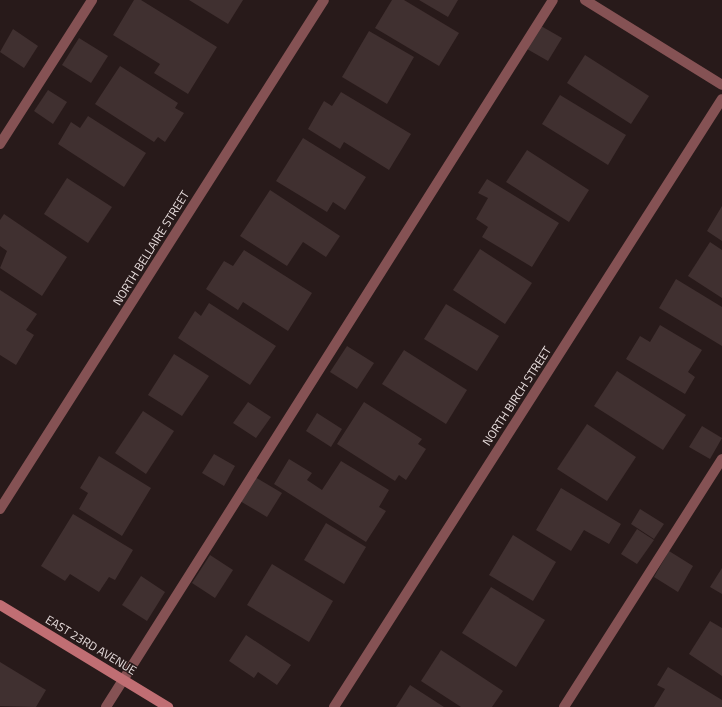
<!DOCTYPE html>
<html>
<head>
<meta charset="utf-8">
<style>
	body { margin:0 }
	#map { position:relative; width:722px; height:707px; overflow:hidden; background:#281a1a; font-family:"Titillium Web",sans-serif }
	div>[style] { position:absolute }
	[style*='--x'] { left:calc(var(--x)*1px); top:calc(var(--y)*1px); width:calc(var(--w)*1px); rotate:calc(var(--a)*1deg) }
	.building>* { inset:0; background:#403030 }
	.lane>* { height:10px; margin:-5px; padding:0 5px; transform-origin:5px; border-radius:5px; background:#855254 }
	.street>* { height:10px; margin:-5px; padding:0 5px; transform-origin:5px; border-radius:5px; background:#855254 }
	.secondary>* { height:10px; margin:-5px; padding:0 5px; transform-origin:5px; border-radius:5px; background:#c06e73 }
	span { translate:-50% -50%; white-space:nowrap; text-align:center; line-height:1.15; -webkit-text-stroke:3px #281a1a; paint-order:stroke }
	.street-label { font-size:12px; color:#e9dfdf }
</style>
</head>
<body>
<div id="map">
	<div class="building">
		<i style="clip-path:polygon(134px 0,141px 0,217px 47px,188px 94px,154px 73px,160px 64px,113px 35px)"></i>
		<i style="clip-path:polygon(189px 0,243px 0,228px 24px)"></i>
		<i style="clip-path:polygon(392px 0,404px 0,459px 33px,439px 66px,375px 28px)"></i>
		<i style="clip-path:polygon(419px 0,458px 0,448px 17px)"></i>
		<i style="clip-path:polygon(541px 26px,562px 38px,548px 61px,527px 49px)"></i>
		<i style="clip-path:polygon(13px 29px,38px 46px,24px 68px,0 52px)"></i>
		<i style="clip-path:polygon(369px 31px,414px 57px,387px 104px,342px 77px)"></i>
		<i style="clip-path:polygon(79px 38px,108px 56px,91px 83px,62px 65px)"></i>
		<i style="clip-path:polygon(585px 55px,649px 96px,631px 124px,567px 83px)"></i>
		<i style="clip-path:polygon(120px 66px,178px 103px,175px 108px,184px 113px,165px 142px,158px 137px,154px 142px,95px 104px)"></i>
		<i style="clip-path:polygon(48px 90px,67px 102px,53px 124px,34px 111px)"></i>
		<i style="clip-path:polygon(341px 92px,411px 134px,389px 170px,344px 142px,340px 149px,308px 129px,324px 101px,332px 106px)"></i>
		<i style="clip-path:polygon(560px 95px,626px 135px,608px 165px,542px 124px)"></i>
		<i style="clip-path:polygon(88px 116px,146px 153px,124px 187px,58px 144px,71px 122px,80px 128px)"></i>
		<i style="clip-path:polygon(303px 138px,366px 177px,345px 210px,333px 202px,327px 212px,276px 181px)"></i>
		<i style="clip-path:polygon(527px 150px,589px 190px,569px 222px,506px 182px)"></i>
		<i style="clip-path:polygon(67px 178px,112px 207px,88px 243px,44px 214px)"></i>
		<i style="clip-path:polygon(487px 179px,559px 223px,532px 267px,482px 237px,488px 227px,476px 219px,488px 198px,478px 193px)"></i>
		<i style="clip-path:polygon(270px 190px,340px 236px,326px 257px,303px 242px,287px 266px,240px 236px)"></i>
		<i style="clip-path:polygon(722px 206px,722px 241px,707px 231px)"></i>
		<i style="clip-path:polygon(4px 214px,67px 257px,42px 296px,0 268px,7px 251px,0 246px,0 220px)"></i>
		<i style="clip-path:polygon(710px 242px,722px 250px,722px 298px,688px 276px)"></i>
		<i style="clip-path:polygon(480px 249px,532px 283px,505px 324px,453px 290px)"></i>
		<i style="clip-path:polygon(244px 250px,312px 293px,288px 331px,243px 302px,238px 310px,206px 289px,224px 261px,233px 266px)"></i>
		<i style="clip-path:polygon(676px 279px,722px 307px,722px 346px,659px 308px)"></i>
		<i style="clip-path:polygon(0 290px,37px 314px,26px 330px,34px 335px,16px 365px,0 355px)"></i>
		<i style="clip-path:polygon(209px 303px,276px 346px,250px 385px,178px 338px,195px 311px,201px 316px)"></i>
		<i style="clip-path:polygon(446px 304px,499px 336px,477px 371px,424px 339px)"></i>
		<i style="clip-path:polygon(660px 325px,702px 350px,688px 372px,695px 377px,685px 394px,626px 359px,640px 336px,650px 342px)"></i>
		<i style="clip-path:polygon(347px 346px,374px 363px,357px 389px,330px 372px)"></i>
		<i style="clip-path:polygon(404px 350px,467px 390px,446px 424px,382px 384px)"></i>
		<i style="clip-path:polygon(174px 354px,209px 376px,182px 416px,148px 395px)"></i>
		<i style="clip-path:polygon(617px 371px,686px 415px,663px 450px,594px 406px)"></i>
		<i style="clip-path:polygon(248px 402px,271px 417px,256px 438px,233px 423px)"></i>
		<i style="clip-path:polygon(364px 402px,422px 439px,418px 444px,426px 449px,406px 480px,399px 475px,395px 481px,337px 444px)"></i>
		<i style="clip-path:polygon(143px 411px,174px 431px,146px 474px,115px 453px)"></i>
		<i style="clip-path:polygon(317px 413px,342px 429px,331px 447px,306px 431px)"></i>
		<i style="clip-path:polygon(587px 424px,636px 457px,607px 501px,557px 469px)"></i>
		<i style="clip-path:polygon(702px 426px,722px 438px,710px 459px,689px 447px)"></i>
		<i style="clip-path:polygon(214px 454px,235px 466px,224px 486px,202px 473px)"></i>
		<i style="clip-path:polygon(99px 456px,151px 488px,122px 536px,79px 509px,88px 493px,80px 488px)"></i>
		<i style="clip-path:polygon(289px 459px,312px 473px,307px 480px,322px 490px,341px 461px,389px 490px,379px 507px,386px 511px,366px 542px,274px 484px)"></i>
		<i style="clip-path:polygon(255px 477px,282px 493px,267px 517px,240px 501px)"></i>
		<i style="clip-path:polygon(561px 488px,621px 524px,609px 544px,584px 530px,571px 551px,536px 530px)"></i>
		<i style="clip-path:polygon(640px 509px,664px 524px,654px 539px,631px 524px)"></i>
		<i style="clip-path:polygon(73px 514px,133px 550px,115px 580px,109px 577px,99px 592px,70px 574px,65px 581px,41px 566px)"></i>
		<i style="clip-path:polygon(326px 523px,366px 547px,344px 584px,304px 560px)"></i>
		<i style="clip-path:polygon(637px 529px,654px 540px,637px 564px,621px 554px)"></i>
		<i style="clip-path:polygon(513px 535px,556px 562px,533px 601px,489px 575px)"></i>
		<i style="clip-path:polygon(669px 551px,693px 566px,678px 592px,654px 577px)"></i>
		<i style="clip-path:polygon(210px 555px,233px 570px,215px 598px,192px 583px)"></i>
		<i style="clip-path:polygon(272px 564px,333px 601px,309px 642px,247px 605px)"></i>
		<i style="clip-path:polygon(722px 568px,722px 594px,710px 587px)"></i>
		<i style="clip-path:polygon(141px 576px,165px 592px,147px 621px,122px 605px)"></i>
		<i style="clip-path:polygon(491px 587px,545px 620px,516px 667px,462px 633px)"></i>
		<i style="clip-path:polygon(710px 621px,722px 628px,722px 676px,689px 654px)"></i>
		<i style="clip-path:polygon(246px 635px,291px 665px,277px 685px,258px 672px,254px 678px,229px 661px)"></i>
		<i style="clip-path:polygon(441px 650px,503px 691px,492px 707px,461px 707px,421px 681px)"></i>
		<i style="clip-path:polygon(0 662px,46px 690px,36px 707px,0 706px)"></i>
		<i style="clip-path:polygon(668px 667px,722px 700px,722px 707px,654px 707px,665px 689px,657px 685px)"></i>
		<i style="clip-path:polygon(410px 685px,444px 707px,396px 707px)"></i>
	</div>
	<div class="lane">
		<i style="--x:0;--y:144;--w:171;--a:-57.4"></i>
		<i style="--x:106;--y:707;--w:836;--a:-57.7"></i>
		<i style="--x:564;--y:707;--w:294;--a:-57.5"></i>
	</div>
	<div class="street">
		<i style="--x:585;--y:0;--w:161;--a:31.8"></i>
		<i style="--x:0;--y:509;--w:603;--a:-57.52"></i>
		<i style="--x:334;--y:707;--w:721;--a:-57.46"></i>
	</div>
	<div class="secondary">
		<i style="--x:0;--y:605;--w:197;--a:31.3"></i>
	</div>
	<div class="street-label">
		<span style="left:151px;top:248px;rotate:-58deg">NORTH BELLAIRE STREET</span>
		<span style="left:517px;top:396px;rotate:-57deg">NORTH BIRCH STREET</span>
		<span style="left:91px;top:645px;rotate:31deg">EAST 23RD AVENUE</span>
	</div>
</div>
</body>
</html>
